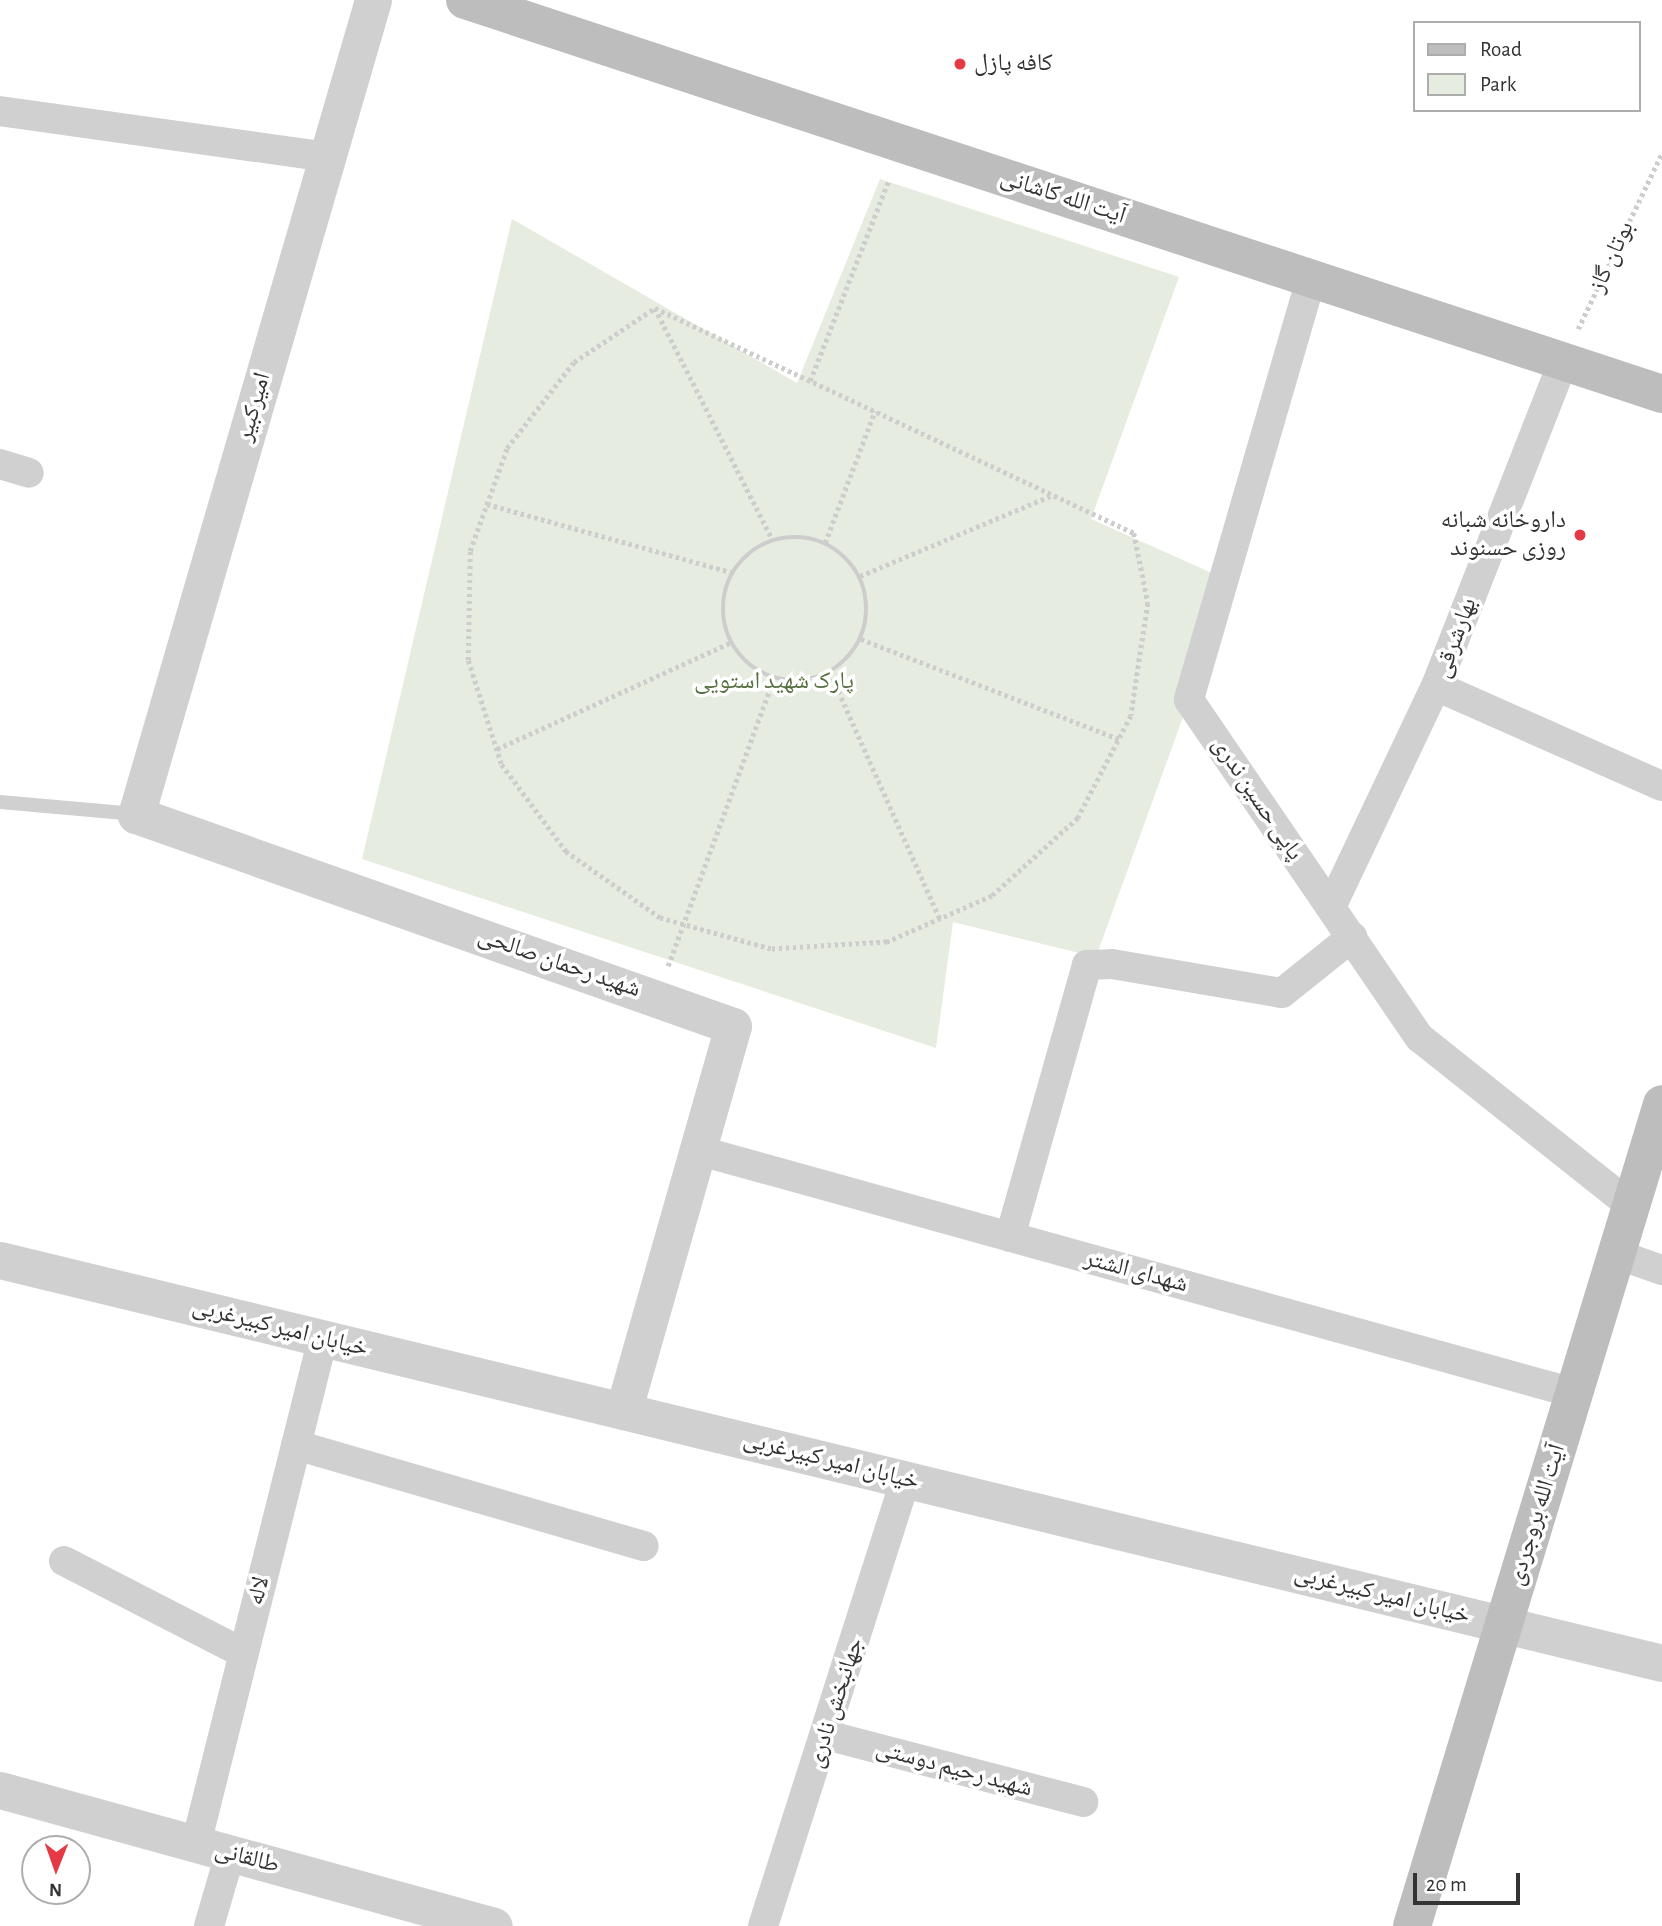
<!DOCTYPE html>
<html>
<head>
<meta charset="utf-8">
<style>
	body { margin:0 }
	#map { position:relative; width:1662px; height:1926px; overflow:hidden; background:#fff; font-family:"Alegreya Sans","Noto Naskh Arabic",sans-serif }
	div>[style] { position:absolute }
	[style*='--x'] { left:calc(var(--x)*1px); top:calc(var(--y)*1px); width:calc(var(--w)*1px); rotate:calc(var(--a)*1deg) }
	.green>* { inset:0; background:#e6ecdf }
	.path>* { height:4.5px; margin-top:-2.25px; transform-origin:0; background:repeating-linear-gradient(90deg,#cdcdcd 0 3.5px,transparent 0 7px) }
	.path>.ring { margin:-2.25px; padding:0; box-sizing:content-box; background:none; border:4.5px solid #cdcdcd; border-radius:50% }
	.service>* { height:14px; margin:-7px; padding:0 7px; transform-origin:7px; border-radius:7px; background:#d0d0d0 }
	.minor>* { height:30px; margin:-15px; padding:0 15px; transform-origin:15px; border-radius:15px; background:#d0d0d0 }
	.tertiary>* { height:37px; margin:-18.5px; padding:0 18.5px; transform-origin:18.5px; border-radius:18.5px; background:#d0d0d0 }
	.secondary>* { height:38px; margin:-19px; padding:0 19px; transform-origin:19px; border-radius:19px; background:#bdbdbd }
	.dots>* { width:19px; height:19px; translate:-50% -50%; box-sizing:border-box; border:4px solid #fff; border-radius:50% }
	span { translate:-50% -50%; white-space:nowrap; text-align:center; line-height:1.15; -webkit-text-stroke:7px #fff; paint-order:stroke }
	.poi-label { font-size:24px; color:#333 }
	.left { translate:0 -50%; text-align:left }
	.right { translate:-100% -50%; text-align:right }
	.street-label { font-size:24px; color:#333 }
	.park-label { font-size:24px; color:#56703f }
	.legend { position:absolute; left:1413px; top:21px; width:228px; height:91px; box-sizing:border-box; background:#fff; border:2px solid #adadad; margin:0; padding:9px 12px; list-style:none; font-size:21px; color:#333 }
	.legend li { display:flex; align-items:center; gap:14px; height:35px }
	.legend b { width:35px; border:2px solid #adadad }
	.north { position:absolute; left:21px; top:1835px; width:70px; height:70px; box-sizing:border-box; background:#fff; border:2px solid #adadad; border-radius:50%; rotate:181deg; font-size:19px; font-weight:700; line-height:28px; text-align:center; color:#333 }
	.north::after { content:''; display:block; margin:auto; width:24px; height:32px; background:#e63946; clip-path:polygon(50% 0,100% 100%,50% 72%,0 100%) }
	.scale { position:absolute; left:1413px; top:1873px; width:107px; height:32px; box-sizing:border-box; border:4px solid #333; border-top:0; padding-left:9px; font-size:21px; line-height:24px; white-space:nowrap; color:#333; -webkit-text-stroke:5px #fff; paint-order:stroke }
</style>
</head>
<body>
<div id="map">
	<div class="green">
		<i style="clip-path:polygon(880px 179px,1179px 277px,1091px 519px,1232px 582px,1096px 957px,953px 922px,936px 1048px,362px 859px,512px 219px,797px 383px)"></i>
	</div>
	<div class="path">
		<i style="--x:655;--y:308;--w:529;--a:25.16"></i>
		<i style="--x:1134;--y:533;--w:71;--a:78.7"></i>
		<i style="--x:1148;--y:603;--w:114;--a:98.6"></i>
		<i style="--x:1131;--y:716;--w:115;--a:117.5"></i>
		<i style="--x:1078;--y:818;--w:116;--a:137.8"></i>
		<i style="--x:992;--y:896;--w:115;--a:156.3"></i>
		<i style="--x:887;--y:942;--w:116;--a:176.5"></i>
		<i style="--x:771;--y:949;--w:115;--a:-164.4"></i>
		<i style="--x:660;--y:918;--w:115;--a:-144.9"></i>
		<i style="--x:566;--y:852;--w:109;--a:-126.5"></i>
		<i style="--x:501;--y:764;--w:109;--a:-107.6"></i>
		<i style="--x:468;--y:660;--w:109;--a:-88.9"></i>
		<i style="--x:470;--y:551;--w:109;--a:-70.2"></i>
		<i style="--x:507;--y:448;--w:109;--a:-52.1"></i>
		<i style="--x:574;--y:362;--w:97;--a:-33.7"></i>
		<i style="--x:655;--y:308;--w:261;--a:63.1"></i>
		<i style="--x:1578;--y:329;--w:195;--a:-64.5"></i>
		<i style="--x:810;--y:381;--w:217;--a:-68.6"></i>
		<i style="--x:487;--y:504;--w:256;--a:15.6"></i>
		<i class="ring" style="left:723px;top:537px;width:139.5px;height:139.5px"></i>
		<i style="--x:825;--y:543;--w:141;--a:-69.3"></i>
		<i style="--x:860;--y:576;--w:209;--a:-22.8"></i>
		<i style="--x:861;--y:639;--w:277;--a:21.2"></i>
		<i style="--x:830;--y:672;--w:270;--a:66"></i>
		<i style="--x:497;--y:749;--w:258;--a:-24.5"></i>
		<i style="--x:668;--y:966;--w:307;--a:-69.8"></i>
	</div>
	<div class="service">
		<i style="--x:0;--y:802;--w:136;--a:5.1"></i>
	</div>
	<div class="minor">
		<i style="--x:0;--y:111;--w:330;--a:8"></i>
		<i style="--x:1311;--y:279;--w:438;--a:106.2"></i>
		<i style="--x:1189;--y:700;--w:409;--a:55.7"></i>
		<i style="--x:1420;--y:1038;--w:270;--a:38.5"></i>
		<i style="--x:1563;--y:362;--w:348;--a:111.4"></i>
		<i style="--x:1436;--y:686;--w:247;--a:23.9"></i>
		<i style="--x:0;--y:464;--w:30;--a:17"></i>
		<i style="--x:1331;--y:907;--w:245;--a:-64.6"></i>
		<i style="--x:697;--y:1150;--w:910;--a:15.49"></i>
		<i style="--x:1010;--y:1237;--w:283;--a:-74.2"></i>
		<i style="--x:1087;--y:965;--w:25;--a:-2"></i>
		<i style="--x:1112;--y:964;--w:172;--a:9.7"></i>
		<i style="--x:1282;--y:993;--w:90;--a:-38.7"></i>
		<i style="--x:1616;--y:1254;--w:49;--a:19.2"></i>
		<i style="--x:296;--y:1445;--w:362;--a:16.2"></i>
		<i style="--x:64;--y:1561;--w:201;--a:27.2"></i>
		<i style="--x:826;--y:1735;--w:266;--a:14.6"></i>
		<i style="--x:196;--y:1844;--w:522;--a:-75.91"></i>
		<i style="--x:209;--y:1926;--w:75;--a:-73.7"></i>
		<i style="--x:763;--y:1926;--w:469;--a:-72.3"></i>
	</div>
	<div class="tertiary">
		<i style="--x:373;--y:0;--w:849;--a:106.21"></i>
		<i style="--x:136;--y:815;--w:633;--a:19.47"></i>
		<i style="--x:733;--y:1026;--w:400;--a:105.9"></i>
		<i style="--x:0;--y:1260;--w:1710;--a:13.63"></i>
		<i style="--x:0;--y:1790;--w:512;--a:15.39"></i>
	</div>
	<div class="secondary">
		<i style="--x:465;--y:0;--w:1260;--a:18.22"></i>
		<i style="--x:1412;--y:1926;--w:859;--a:-73.08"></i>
	</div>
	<div class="dots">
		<i style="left:960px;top:64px;background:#e63946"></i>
		<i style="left:1580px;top:535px;background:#e63946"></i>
	</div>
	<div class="poi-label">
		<span class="left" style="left:974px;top:64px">کافه پازل</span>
		<span class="right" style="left:1566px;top:535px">داروخانه شبانه<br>روزی حسنوند</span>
	</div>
	<div class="street-label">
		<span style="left:1063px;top:197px;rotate:18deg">آیت الله کاشانی</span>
		<span style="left:1612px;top:257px;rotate:-65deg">بوتان گاز</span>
		<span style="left:254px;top:407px;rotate:-74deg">امیرکبیر</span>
		<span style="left:1456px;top:638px;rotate:-70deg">بهارشرقی</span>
		<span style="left:1257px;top:799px;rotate:56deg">پاپی حسین ندری</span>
		<span style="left:559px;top:963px;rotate:19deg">شهید رحمان صالحی</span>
		<span style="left:1136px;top:1272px;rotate:15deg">شهدای الشتر</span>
		<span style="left:280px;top:1328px;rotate:14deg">خیابان امیر کبیرغربی</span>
		<span style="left:831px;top:1461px;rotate:14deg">خیابان امیر کبیرغربی</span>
		<span style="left:1537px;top:1515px;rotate:-73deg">آیت الله بروجردی</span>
		<span style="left:259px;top:1591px;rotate:-76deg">لاله</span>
		<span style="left:1382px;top:1595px;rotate:14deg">خیابان امیر کبیرغربی</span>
		<span style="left:836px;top:1703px;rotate:-72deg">جهانبخش نادری</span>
		<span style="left:954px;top:1769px;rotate:15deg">شهید رحیم دوستی</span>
		<span style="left:247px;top:1858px;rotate:15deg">طالقانی</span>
	</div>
	<div class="park-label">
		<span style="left:774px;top:682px">پارک شهید استویی</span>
	</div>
	<ul class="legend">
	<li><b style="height:9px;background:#bdbdbd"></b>Road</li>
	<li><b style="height:19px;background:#e6ecdf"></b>Park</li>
	</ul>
	<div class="north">N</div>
	<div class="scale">20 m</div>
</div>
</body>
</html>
